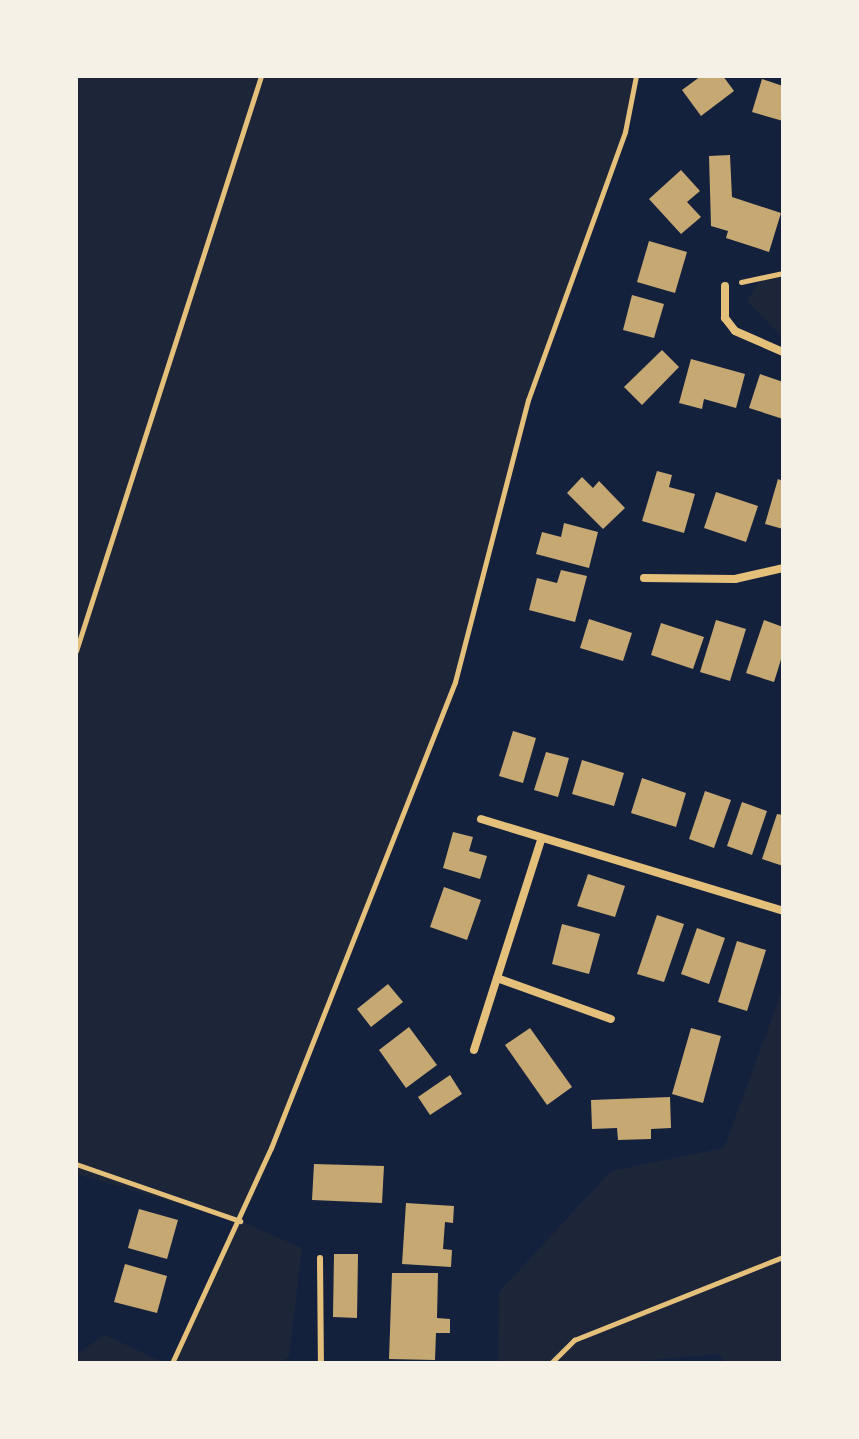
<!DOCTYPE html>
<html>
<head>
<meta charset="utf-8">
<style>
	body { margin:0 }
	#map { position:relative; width:859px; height:1439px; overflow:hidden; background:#14213d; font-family:Signika,sans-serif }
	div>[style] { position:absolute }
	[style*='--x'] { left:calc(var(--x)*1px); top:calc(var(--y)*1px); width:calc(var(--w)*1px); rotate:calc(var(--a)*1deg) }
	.green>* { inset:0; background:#1d2539 }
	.building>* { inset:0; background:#c6a872 }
	.path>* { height:5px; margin:-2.5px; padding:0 2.5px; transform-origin:2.5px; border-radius:2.5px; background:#e5c07b }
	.service>* { height:6px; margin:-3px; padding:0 3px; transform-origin:3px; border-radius:3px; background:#e5c07b }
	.minor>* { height:8px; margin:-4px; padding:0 4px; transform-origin:4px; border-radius:4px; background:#e5c07b }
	span { translate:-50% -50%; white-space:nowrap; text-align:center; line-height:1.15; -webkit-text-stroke:6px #f6f1e7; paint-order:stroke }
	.frame { position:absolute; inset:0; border:78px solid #f6f1e7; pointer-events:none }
</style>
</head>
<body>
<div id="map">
	<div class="green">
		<i style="clip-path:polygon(76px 76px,636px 76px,625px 132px,528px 400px,455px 682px,240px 1221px,302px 1248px,289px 1357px,279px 1363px,172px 1363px,239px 1221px,76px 1174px)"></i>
		<i style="clip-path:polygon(783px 273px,783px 338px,747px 301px,763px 275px)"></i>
		<i style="clip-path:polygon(783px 988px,783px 1363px,726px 1363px,718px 1354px,615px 1363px,498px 1363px,499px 1292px,611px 1171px,724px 1148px)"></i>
		<i style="clip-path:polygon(105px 1335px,165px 1363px,76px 1363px,76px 1354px)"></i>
	</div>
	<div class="building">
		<i style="clip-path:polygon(701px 76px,723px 76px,734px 91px,701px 116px,682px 90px)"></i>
		<i style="clip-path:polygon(762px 79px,783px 86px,783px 121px,752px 112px)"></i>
		<i style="clip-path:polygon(730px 155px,732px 197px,781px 213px,769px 252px,726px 238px,728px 231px,711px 226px,709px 156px)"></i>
		<i style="clip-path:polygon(681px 170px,700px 191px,687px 202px,701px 217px,681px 234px,649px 199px)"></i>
		<i style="clip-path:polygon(649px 241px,687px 252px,675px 293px,637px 282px)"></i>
		<i style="clip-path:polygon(632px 295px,664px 304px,654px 338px,623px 330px)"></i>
		<i style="clip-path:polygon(662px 350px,679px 367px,642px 405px,624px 387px)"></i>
		<i style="clip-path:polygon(691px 359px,745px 374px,736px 408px,704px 399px,702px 409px,679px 403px)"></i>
		<i style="clip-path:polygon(760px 374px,783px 382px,783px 419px,749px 408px)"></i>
		<i style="clip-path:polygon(657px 471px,672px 475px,669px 487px,695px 494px,684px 533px,642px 521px)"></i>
		<i style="clip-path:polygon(582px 477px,593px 488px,599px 481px,625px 508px,603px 529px,567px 493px)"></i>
		<i style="clip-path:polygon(778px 479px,783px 481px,783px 529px,765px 524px)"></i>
		<i style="clip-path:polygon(716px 492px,758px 506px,746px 542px,704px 528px)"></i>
		<i style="clip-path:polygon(564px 523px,598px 532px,589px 568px,536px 554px,542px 532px,561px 537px)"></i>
		<i style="clip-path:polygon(561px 570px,587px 576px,575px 622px,529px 610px,537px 578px,557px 583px)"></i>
		<i style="clip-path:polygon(589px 619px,632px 633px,623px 661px,580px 648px)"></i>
		<i style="clip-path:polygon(716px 620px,746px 629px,730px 681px,700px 672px)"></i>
		<i style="clip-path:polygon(764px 620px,783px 627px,783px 653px,774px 682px,746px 673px)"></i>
		<i style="clip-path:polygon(661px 623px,704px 637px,693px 669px,651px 655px)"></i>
		<i style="clip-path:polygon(513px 731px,536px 738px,523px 783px,499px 776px)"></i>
		<i style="clip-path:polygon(546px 752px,569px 758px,558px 797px,534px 790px)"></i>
		<i style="clip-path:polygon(582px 760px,624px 773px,614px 806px,572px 794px)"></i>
		<i style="clip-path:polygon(642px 778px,686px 793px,676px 827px,631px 813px)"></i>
		<i style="clip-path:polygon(705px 791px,731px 800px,714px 848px,689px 839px)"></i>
		<i style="clip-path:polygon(742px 802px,767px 811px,752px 855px,727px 846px)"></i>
		<i style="clip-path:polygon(777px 814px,783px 815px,783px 866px,762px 859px)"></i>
		<i style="clip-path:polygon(453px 832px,473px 837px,469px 851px,487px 856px,480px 879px,443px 868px)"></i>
		<i style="clip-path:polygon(588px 874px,625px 886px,615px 917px,577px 906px)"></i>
		<i style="clip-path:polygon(444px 887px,481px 900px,467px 940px,430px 927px)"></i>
		<i style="clip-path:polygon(657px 915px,684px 924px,664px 982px,637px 974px)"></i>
		<i style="clip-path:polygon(562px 924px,600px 934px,589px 974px,552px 964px)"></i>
		<i style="clip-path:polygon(697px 928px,725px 938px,709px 984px,681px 974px)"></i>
		<i style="clip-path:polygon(737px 941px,766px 950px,747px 1011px,718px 1002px)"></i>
		<i style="clip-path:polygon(388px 984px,403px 1002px,371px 1027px,357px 1009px)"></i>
		<i style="clip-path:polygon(409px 1027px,437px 1065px,406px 1088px,379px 1050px)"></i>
		<i style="clip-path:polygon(530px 1028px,572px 1087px,547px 1105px,505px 1045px)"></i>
		<i style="clip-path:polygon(691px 1028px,721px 1036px,703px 1103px,672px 1094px)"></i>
		<i style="clip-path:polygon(450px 1075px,462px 1094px,430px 1115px,418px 1097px)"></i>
		<i style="clip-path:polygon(670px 1097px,671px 1128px,651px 1129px,651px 1139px,618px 1140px,617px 1128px,592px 1129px,591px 1100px)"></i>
		<i style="clip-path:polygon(314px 1164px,384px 1166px,382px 1203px,312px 1200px)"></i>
		<i style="clip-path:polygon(406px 1203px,454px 1206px,453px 1223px,445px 1222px,443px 1249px,452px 1250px,451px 1267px,402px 1264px)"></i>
		<i style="clip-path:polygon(139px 1209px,178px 1220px,167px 1259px,128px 1248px)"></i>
		<i style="clip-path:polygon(334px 1254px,358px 1254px,357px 1318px,333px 1317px)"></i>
		<i style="clip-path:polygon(125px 1264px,167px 1276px,157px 1313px,114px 1302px)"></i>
		<i style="clip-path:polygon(392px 1273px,438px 1273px,437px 1318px,450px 1319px,450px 1333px,436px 1333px,435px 1360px,389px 1359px)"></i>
	</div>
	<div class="path">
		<i style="--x:741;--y:282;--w:43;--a:-12.1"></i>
		<i style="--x:76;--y:651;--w:604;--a:-72.16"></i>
		<i style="--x:76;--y:1164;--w:174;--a:19.2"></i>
		<i style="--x:172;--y:1363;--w:237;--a:-65.3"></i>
		<i style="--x:271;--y:1148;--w:501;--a:-68.45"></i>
		<i style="--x:455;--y:682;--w:291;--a:-75.5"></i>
		<i style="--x:528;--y:400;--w:285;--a:-70.1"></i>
		<i style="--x:625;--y:132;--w:57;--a:-78.9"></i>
		<i style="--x:551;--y:1363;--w:33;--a:-45"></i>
		<i style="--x:574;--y:1340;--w:225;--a:-21.7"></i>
	</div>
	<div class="service">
		<i style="--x:320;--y:1258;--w:105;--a:89.5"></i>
	</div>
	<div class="minor">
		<i style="--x:725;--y:286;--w:32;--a:90"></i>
		<i style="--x:725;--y:318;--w:16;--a:52"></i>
		<i style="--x:735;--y:331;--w:52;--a:23.6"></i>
		<i style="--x:644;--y:578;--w:91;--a:0.6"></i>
		<i style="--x:735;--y:579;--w:49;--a:-12.9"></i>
		<i style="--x:481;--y:819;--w:316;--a:16.9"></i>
		<i style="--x:497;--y:978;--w:121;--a:19.8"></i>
		<i style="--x:474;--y:1050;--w:220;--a:-72.3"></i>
	</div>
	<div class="frame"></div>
</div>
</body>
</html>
